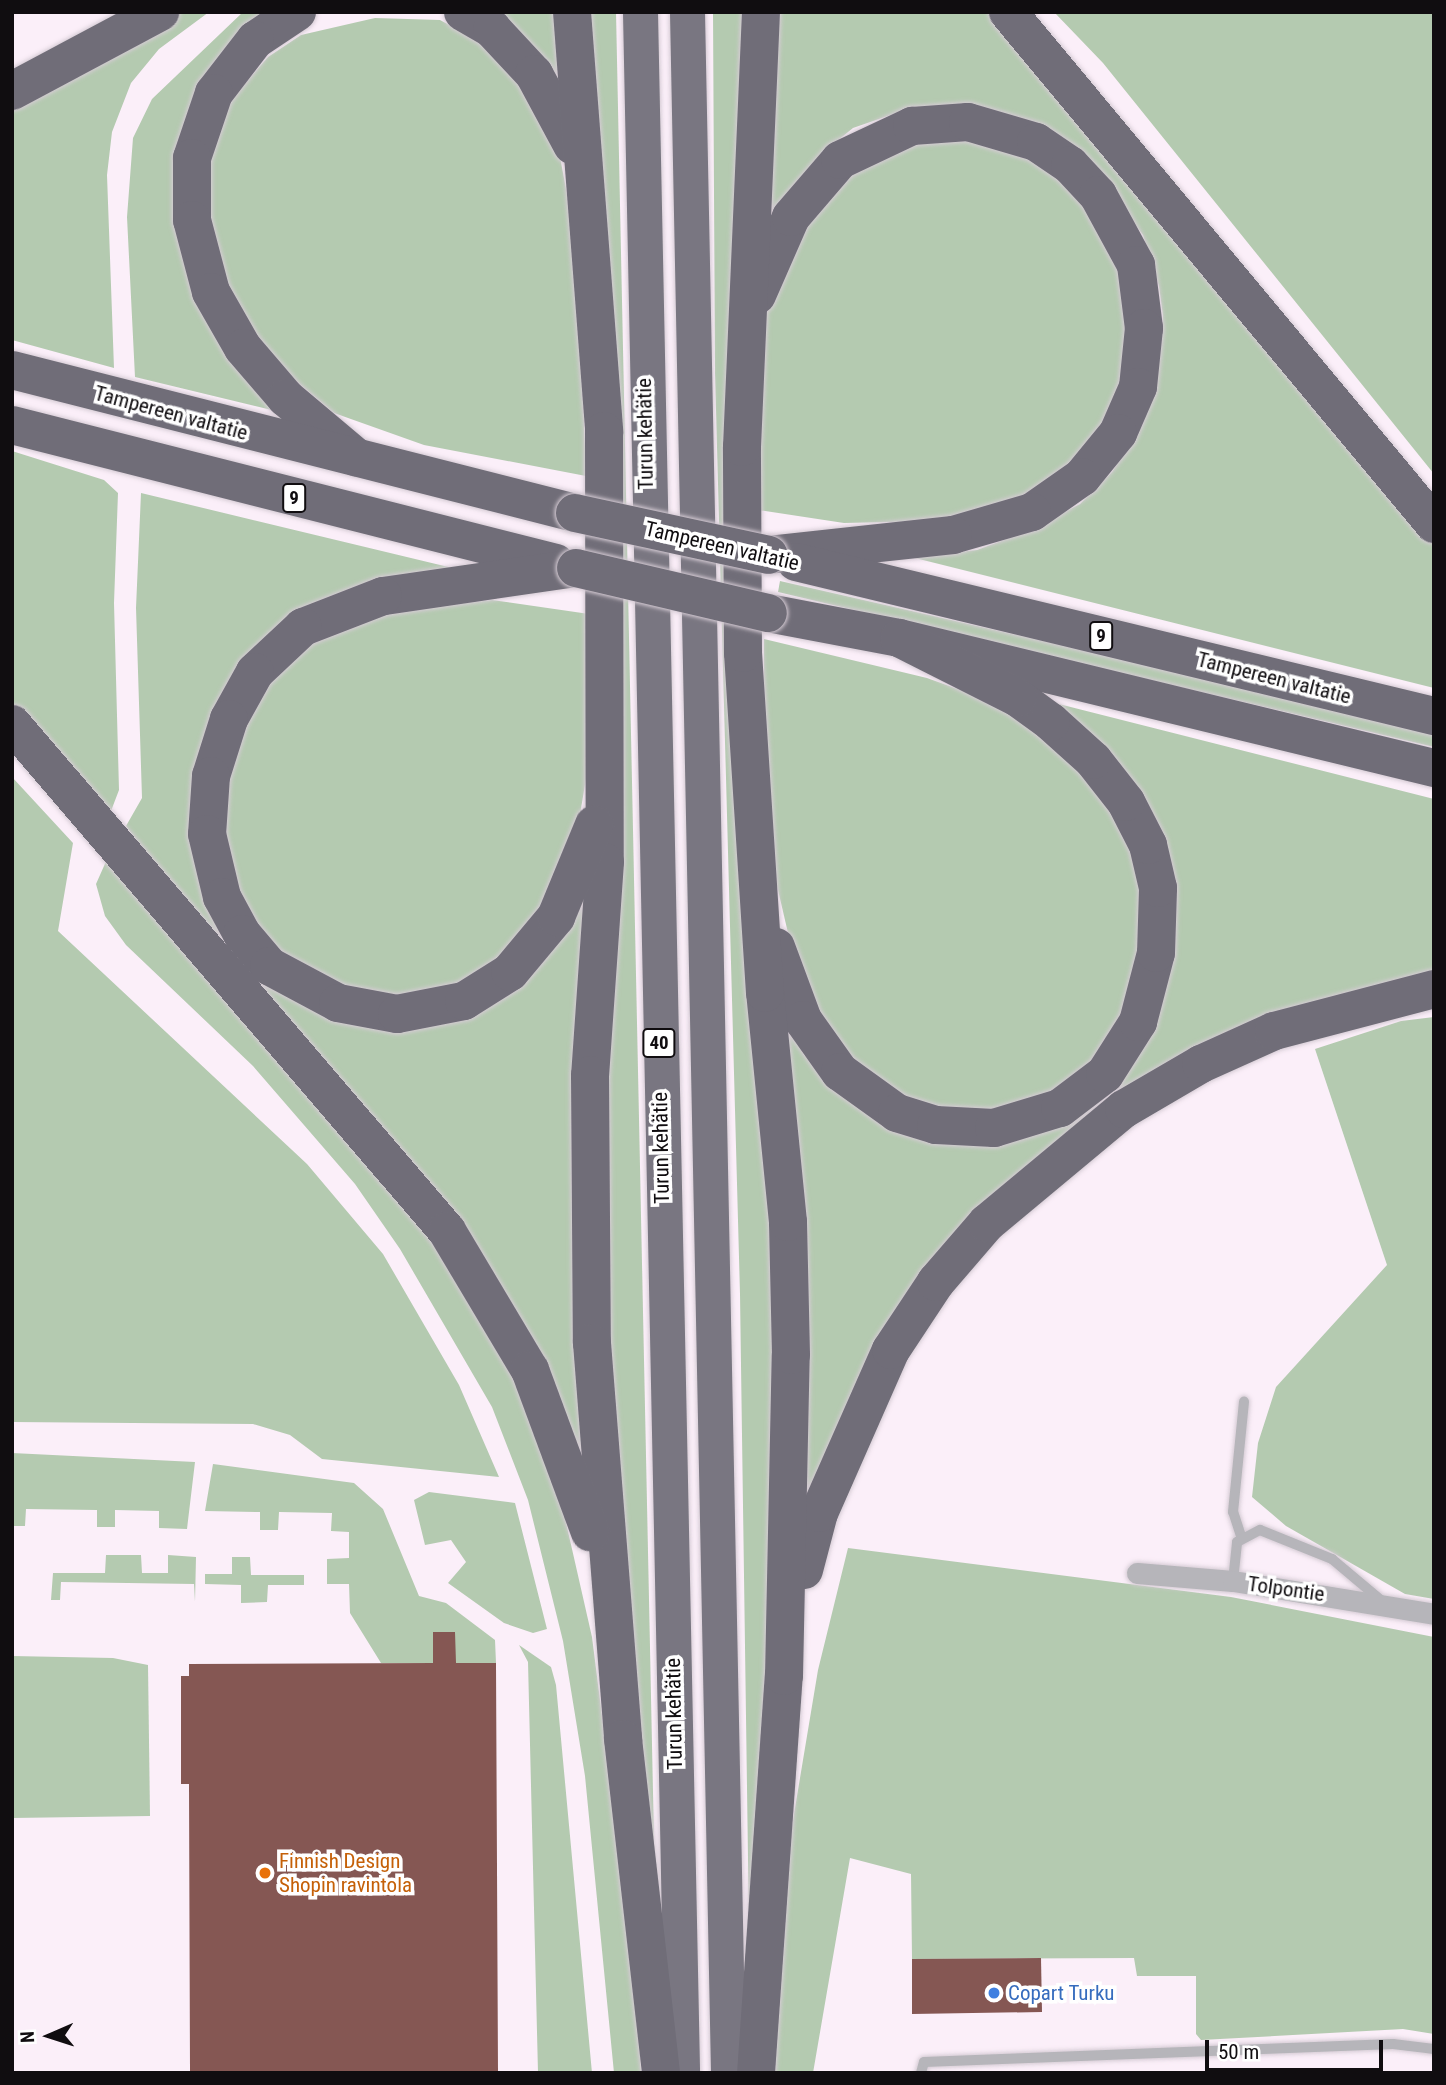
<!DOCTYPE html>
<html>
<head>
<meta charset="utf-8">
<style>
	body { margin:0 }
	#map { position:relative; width:1446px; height:2085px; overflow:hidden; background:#fbeff9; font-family:"Roboto Condensed",sans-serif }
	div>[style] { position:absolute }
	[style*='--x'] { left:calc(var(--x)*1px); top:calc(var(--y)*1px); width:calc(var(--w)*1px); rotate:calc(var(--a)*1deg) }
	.green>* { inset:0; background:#b4cab0 }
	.building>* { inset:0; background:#855753 }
	.roads { filter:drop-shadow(0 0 2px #d5cbd4) drop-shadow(0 0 2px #d5cbd4) }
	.service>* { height:10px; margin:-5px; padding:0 5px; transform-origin:5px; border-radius:5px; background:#b6b5ba }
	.minor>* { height:21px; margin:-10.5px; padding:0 10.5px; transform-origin:10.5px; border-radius:10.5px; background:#b6b5ba }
	.trunk>* { height:35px; margin:-17.5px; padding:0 17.5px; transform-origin:17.5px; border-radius:17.5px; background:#797681 }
	.motorway>* { height:38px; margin:-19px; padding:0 19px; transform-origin:19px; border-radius:19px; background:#706d78 }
	.bridges { filter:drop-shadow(0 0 2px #d5cbd4) drop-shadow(0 0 2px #d5cbd4) }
	.motorway-bridge>* { height:38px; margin:-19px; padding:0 19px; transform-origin:19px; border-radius:19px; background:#706d78 }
	.dots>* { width:19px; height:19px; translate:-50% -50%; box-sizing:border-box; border:4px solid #fff; border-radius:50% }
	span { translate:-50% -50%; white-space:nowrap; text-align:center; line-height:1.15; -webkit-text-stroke:7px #fff; paint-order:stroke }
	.shield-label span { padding:2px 5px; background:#fff; border:2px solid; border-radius:5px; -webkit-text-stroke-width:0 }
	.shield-label { font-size:19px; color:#100d10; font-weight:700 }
	.street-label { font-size:21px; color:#100d10 }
	.food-label { font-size:21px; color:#c56008 }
	.left { translate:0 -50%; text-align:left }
	.shop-label { font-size:21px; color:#366cbe }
	.frame { position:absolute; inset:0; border:14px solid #100d10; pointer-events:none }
	.north { position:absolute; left:14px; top:2001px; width:70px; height:70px; -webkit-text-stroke:5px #fff; paint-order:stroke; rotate:267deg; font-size:19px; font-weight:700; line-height:28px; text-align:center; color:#100d10 }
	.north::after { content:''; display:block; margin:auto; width:24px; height:32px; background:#100d10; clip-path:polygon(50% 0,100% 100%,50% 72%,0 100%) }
	.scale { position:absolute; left:1205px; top:2040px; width:178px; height:32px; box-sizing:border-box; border:4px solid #100d10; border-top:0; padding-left:9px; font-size:21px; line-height:24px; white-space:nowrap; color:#100d10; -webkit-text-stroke:5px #fff; paint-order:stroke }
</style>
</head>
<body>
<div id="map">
	<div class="green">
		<i style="clip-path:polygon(175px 12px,209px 12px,159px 49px,131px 83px,112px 132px,107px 175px,114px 368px,12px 340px,12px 105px)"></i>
		<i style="clip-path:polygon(243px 12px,265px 12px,176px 185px,276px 411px,135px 377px,127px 217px,133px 138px,152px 99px)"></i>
		<i style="clip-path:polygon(490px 12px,558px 12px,569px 104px)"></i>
		<i style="clip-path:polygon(585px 12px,616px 12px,656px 1937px,609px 1437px)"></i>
		<i style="clip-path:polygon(713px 12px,747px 12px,770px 1179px,779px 1365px,750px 1999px,740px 1294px,715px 373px)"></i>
		<i style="clip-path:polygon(780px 12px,988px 12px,1434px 544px,1434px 688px,911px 557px,977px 550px,1028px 531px,1080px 504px,1112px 472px,1143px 424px,1158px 371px,1163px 316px,1159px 286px,1143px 235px,1087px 160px,905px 110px,853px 128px,826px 150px,772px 215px,759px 243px)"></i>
		<i style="clip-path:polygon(1054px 12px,1434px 12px,1434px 474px,1103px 63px)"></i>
		<i style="clip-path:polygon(375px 18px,440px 20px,477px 40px,519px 82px,560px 157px,578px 253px,586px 476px,424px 445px,334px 413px,278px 366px,229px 293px,209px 221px,211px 146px,234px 96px,268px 57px,301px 35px)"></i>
		<i style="clip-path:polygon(973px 139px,1046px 166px,1087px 207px,1124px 283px,1128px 376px,1089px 451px,1028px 495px,938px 521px,844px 523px,758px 510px,765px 316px,775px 278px,827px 190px,900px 146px)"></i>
		<i style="clip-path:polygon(12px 451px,104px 480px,118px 493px,114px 603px,119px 790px,111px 811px,12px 706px)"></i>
		<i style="clip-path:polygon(141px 493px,465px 571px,365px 584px,323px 599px,237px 669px,219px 925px,407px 1028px,584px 893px,571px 1083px,572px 1239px,589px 1488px,564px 1418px,126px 826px,142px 798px,136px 608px)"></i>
		<i style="clip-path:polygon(780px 581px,1434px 730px,1434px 747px,778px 592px)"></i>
		<i style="clip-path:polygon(492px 600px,589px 614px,588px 767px,577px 832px,559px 882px,510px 952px,466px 982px,411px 995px,358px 993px,299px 968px,256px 931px,224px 857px,223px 762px,286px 656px,361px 615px)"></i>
		<i style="clip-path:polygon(764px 639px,927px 678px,1002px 705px,1081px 767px,1125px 835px,1139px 878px,1145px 936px,1111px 1045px,1054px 1097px,956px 1116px,878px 1085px,822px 1024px,788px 933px,775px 877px,764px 784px)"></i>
		<i style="clip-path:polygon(1043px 700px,1434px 799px,1434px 978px,1310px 1012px,1024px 1173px,804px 1515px,779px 998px,804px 1055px,863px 1111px,1082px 1111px,1171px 905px)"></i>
		<i style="clip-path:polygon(12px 777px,73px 843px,58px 931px,307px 1164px,383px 1254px,459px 1385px,499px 1477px,322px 1459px,290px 1435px,253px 1424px,12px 1422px)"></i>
		<i style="clip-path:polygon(108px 857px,435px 1244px,486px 1323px,527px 1409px,557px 1483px,592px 1637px,636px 1984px,641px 2073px,614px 2073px,585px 1776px,563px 1641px,528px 1500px,492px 1407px,400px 1249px,355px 1184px,253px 1066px,126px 945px,105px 916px,96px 884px)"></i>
		<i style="clip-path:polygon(1434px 1017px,1434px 1599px,1405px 1594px,1286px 1526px,1252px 1497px,1258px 1443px,1276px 1387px,1387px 1265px,1315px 1049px,1401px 1021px)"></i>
		<i style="clip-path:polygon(12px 1453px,195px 1462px,187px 1529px,159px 1528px,159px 1511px,115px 1510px,115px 1527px,97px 1527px,97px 1510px,26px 1509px,25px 1526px,12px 1526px)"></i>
		<i style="clip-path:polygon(213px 1464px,354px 1483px,383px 1509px,419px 1596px,446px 1603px,495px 1640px,496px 1663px,381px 1663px,350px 1613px,349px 1584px,327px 1584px,327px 1559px,349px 1558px,349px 1532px,331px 1531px,332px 1513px,279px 1512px,278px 1530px,260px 1530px,260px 1512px,205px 1511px)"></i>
		<i style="clip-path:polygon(429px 1492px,515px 1503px,547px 1629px,533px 1633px,504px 1623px,448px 1583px,466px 1562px,451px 1540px,425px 1545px,414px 1500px)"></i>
		<i style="clip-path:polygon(848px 1548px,1231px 1597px,1434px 1637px,1434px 2034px,1403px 2029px,1201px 2040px,1196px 2034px,1196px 1976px,1137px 1976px,1134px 1958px,912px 1959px,911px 1874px,850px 1858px,813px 2073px,774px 2073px,789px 1844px,818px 1670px)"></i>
		<i style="clip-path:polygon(106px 1555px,141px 1555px,142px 1573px,168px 1573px,168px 1555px,196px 1557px,195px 1602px,194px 1584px,61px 1582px,60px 1600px,51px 1600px,53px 1573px,105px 1573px)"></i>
		<i style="clip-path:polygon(232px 1557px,250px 1557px,251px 1575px,304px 1575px,304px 1585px,268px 1585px,267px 1602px,241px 1603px,241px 1585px,205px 1584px,205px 1574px,232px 1574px)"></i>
		<i style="clip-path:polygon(519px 1645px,551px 1667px,556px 1685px,592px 2073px,538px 2073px,528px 1662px)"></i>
		<i style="clip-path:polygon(12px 1656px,113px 1658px,148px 1665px,150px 1816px,12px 1818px)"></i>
	</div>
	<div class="building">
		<i style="clip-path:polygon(433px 1632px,455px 1632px,456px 1663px,496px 1663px,498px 2073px,190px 2073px,189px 1784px,181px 1784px,181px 1676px,189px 1676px,189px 1664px,433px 1663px)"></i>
		<i style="clip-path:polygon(1041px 1958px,1042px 2012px,912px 2014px,912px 1959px)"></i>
	</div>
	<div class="roads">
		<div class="service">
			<i style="--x:1241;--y:1536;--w:25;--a:-108"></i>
			<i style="--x:1233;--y:1512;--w:111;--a:-84.3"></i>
			<i style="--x:1233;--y:1581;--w:39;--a:-84"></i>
			<i style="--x:1237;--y:1542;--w:26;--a:-28"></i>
			<i style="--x:1260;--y:1530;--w:78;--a:21.9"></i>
			<i style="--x:1332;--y:1559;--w:67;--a:40.1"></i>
			<i style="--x:921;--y:2073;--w:11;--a:-75"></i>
			<i style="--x:924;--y:2062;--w:469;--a:-2.2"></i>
			<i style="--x:1393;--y:2044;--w:41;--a:7"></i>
		</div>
		<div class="minor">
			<i style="--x:1137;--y:1573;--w:96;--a:4.8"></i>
			<i style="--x:1233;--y:1581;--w:204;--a:9.3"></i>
		</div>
		<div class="trunk">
			<i style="--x:640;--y:12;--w:2061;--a:88.83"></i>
			<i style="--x:687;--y:12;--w:2061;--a:88.86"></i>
		</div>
		<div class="motorway">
			<i style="--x:297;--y:12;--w:50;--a:146.3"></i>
			<i style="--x:255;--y:40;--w:67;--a:127.7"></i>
			<i style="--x:214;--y:93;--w:69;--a:108.7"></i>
			<i style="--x:192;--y:158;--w:62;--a:90"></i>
			<i style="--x:192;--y:220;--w:74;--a:75.2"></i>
			<i style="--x:211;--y:292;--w:64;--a:60.3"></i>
			<i style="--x:243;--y:348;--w:66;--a:49.3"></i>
			<i style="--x:286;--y:398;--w:92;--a:40.1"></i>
			<i style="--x:463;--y:12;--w:34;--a:30"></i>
			<i style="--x:492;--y:29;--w:62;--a:47"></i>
			<i style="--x:534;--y:74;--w:81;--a:61.8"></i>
			<i style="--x:572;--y:12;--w:420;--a:85.6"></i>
			<i style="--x:604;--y:431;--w:431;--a:89.9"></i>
			<i style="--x:605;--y:862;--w:214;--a:94"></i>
			<i style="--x:590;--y:1075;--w:268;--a:89.6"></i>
			<i style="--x:592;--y:1343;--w:397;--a:85.5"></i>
			<i style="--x:623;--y:1739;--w:336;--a:83.5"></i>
			<i style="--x:1008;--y:12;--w:666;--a:50.24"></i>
			<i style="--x:12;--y:91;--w:168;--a:-28.1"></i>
			<i style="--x:757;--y:295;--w:85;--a:-66.4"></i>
			<i style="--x:791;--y:217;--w:75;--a:-49.3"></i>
			<i style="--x:840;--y:160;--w:80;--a:-25.3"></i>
			<i style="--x:912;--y:126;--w:56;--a:-4.1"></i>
			<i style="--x:968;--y:122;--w:71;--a:16.4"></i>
			<i style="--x:1036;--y:142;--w:41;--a:34.1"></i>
			<i style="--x:1070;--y:165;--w:41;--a:47"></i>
			<i style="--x:1098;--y:195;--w:80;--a:61.5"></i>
			<i style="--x:1136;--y:265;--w:64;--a:82.8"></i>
			<i style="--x:1144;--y:328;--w:59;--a:95.8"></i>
			<i style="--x:1138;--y:387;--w:50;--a:113.5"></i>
			<i style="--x:1118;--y:433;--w:57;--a:129.3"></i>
			<i style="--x:1082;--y:477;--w:61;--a:145"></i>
			<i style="--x:1032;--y:512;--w:82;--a:163.8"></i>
			<i style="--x:953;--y:535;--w:185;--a:173.8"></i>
			<i style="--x:12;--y:370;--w:581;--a:14.25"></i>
			<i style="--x:12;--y:425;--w:561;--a:14.23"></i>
			<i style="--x:796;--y:562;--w:656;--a:13.57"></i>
			<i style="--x:576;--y:568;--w:195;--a:171.7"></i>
			<i style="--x:383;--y:596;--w:86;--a:158.8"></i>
			<i style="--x:303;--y:627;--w:66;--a:136.8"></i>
			<i style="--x:255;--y:672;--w:54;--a:119"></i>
			<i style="--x:229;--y:719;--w:60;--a:107.5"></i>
			<i style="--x:211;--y:776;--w:58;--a:93.9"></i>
			<i style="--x:207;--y:834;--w:65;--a:76.6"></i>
			<i style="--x:222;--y:897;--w:42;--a:61.6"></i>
			<i style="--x:242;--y:934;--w:42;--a:49.8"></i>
			<i style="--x:269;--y:966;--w:78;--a:28.2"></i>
			<i style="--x:338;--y:1003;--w:60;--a:10.6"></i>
			<i style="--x:397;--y:1014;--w:68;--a:-11"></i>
			<i style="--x:464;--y:1001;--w:54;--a:-32.2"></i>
			<i style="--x:510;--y:972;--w:72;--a:-50.1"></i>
			<i style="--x:556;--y:917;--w:100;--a:-67.6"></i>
			<i style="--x:768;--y:613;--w:133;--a:10.8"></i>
			<i style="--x:899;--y:638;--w:551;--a:13.66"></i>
			<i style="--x:12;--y:724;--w:668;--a:49.37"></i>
			<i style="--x:447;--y:1231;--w:162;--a:59.2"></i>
			<i style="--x:530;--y:1370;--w:173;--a:69.7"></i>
			<i style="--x:776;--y:947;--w:78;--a:69.7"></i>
			<i style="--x:803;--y:1020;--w:64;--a:54.6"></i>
			<i style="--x:840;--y:1072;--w:70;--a:35.7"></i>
			<i style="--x:897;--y:1113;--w:41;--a:17.1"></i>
			<i style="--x:936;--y:1125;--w:58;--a:3"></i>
			<i style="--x:994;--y:1128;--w:69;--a:-16.9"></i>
			<i style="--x:1060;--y:1108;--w:56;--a:-37.1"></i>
			<i style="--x:1105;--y:1074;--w:62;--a:-57.6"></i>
			<i style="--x:1138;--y:1022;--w:71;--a:-75.4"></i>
			<i style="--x:1156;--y:953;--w:65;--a:-88.2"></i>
			<i style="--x:1158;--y:888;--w:44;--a:-103.1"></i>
			<i style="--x:1148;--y:845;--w:48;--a:-117.1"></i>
			<i style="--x:1126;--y:802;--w:53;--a:-128.2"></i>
			<i style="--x:1093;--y:760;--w:57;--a:-137.9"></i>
			<i style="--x:1051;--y:722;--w:41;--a:-144"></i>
			<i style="--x:1018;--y:698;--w:133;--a:-153.2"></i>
			<i style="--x:804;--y:1570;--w:59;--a:-75.3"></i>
			<i style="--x:819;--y:1513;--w:178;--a:-66.2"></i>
			<i style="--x:891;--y:1350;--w:82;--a:-56.5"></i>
			<i style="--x:936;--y:1282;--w:78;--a:-49.2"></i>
			<i style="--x:987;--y:1223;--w:178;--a:-39.8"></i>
			<i style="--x:1124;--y:1109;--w:89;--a:-30.3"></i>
			<i style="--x:1201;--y:1064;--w:80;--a:-24.3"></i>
			<i style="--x:1274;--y:1031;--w:165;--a:-14.7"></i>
			<i style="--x:756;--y:2073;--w:398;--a:-86"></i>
			<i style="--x:784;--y:1676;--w:321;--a:-88.8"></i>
			<i style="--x:791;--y:1355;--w:133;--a:-91.3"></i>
			<i style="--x:788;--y:1222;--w:230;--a:-95.7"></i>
			<i style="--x:765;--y:993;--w:341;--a:-93.7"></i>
			<i style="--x:743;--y:653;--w:206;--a:-90.3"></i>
			<i style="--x:742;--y:447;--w:435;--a:-87.5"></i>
		</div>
	</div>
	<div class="bridges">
		<div class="motorway-bridge">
			<i style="--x:575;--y:513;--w:198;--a:12.2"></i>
			<i style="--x:576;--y:568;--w:197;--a:13.2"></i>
		</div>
	</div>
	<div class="dots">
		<i style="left:265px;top:1873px;background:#e8710a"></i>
		<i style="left:994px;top:1993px;background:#3f7fe0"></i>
	</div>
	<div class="shield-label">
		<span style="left:294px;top:498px">9</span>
		<span style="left:1101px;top:636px">9</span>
		<span style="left:659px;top:1043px">40</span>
	</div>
	<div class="street-label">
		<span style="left:171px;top:413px;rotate:15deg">Tampereen valtatie</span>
		<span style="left:645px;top:434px;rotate:-91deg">Turun kehätie</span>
		<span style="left:722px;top:546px;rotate:13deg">Tampereen valtatie</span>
		<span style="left:1274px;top:678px;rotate:14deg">Tampereen valtatie</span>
		<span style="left:661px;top:1148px;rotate:-91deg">Turun kehätie</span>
		<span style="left:1286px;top:1589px;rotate:8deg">Tolpontie</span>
		<span style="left:674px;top:1714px;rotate:-91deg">Turun kehätie</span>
	</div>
	<div class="food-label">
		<span class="left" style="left:279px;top:1873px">Finnish Design<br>Shopin ravintola</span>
	</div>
	<div class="shop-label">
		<span class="left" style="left:1008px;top:1993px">Copart Turku</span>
	</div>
	<div class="frame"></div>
	<div class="north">N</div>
	<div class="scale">50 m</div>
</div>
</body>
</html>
